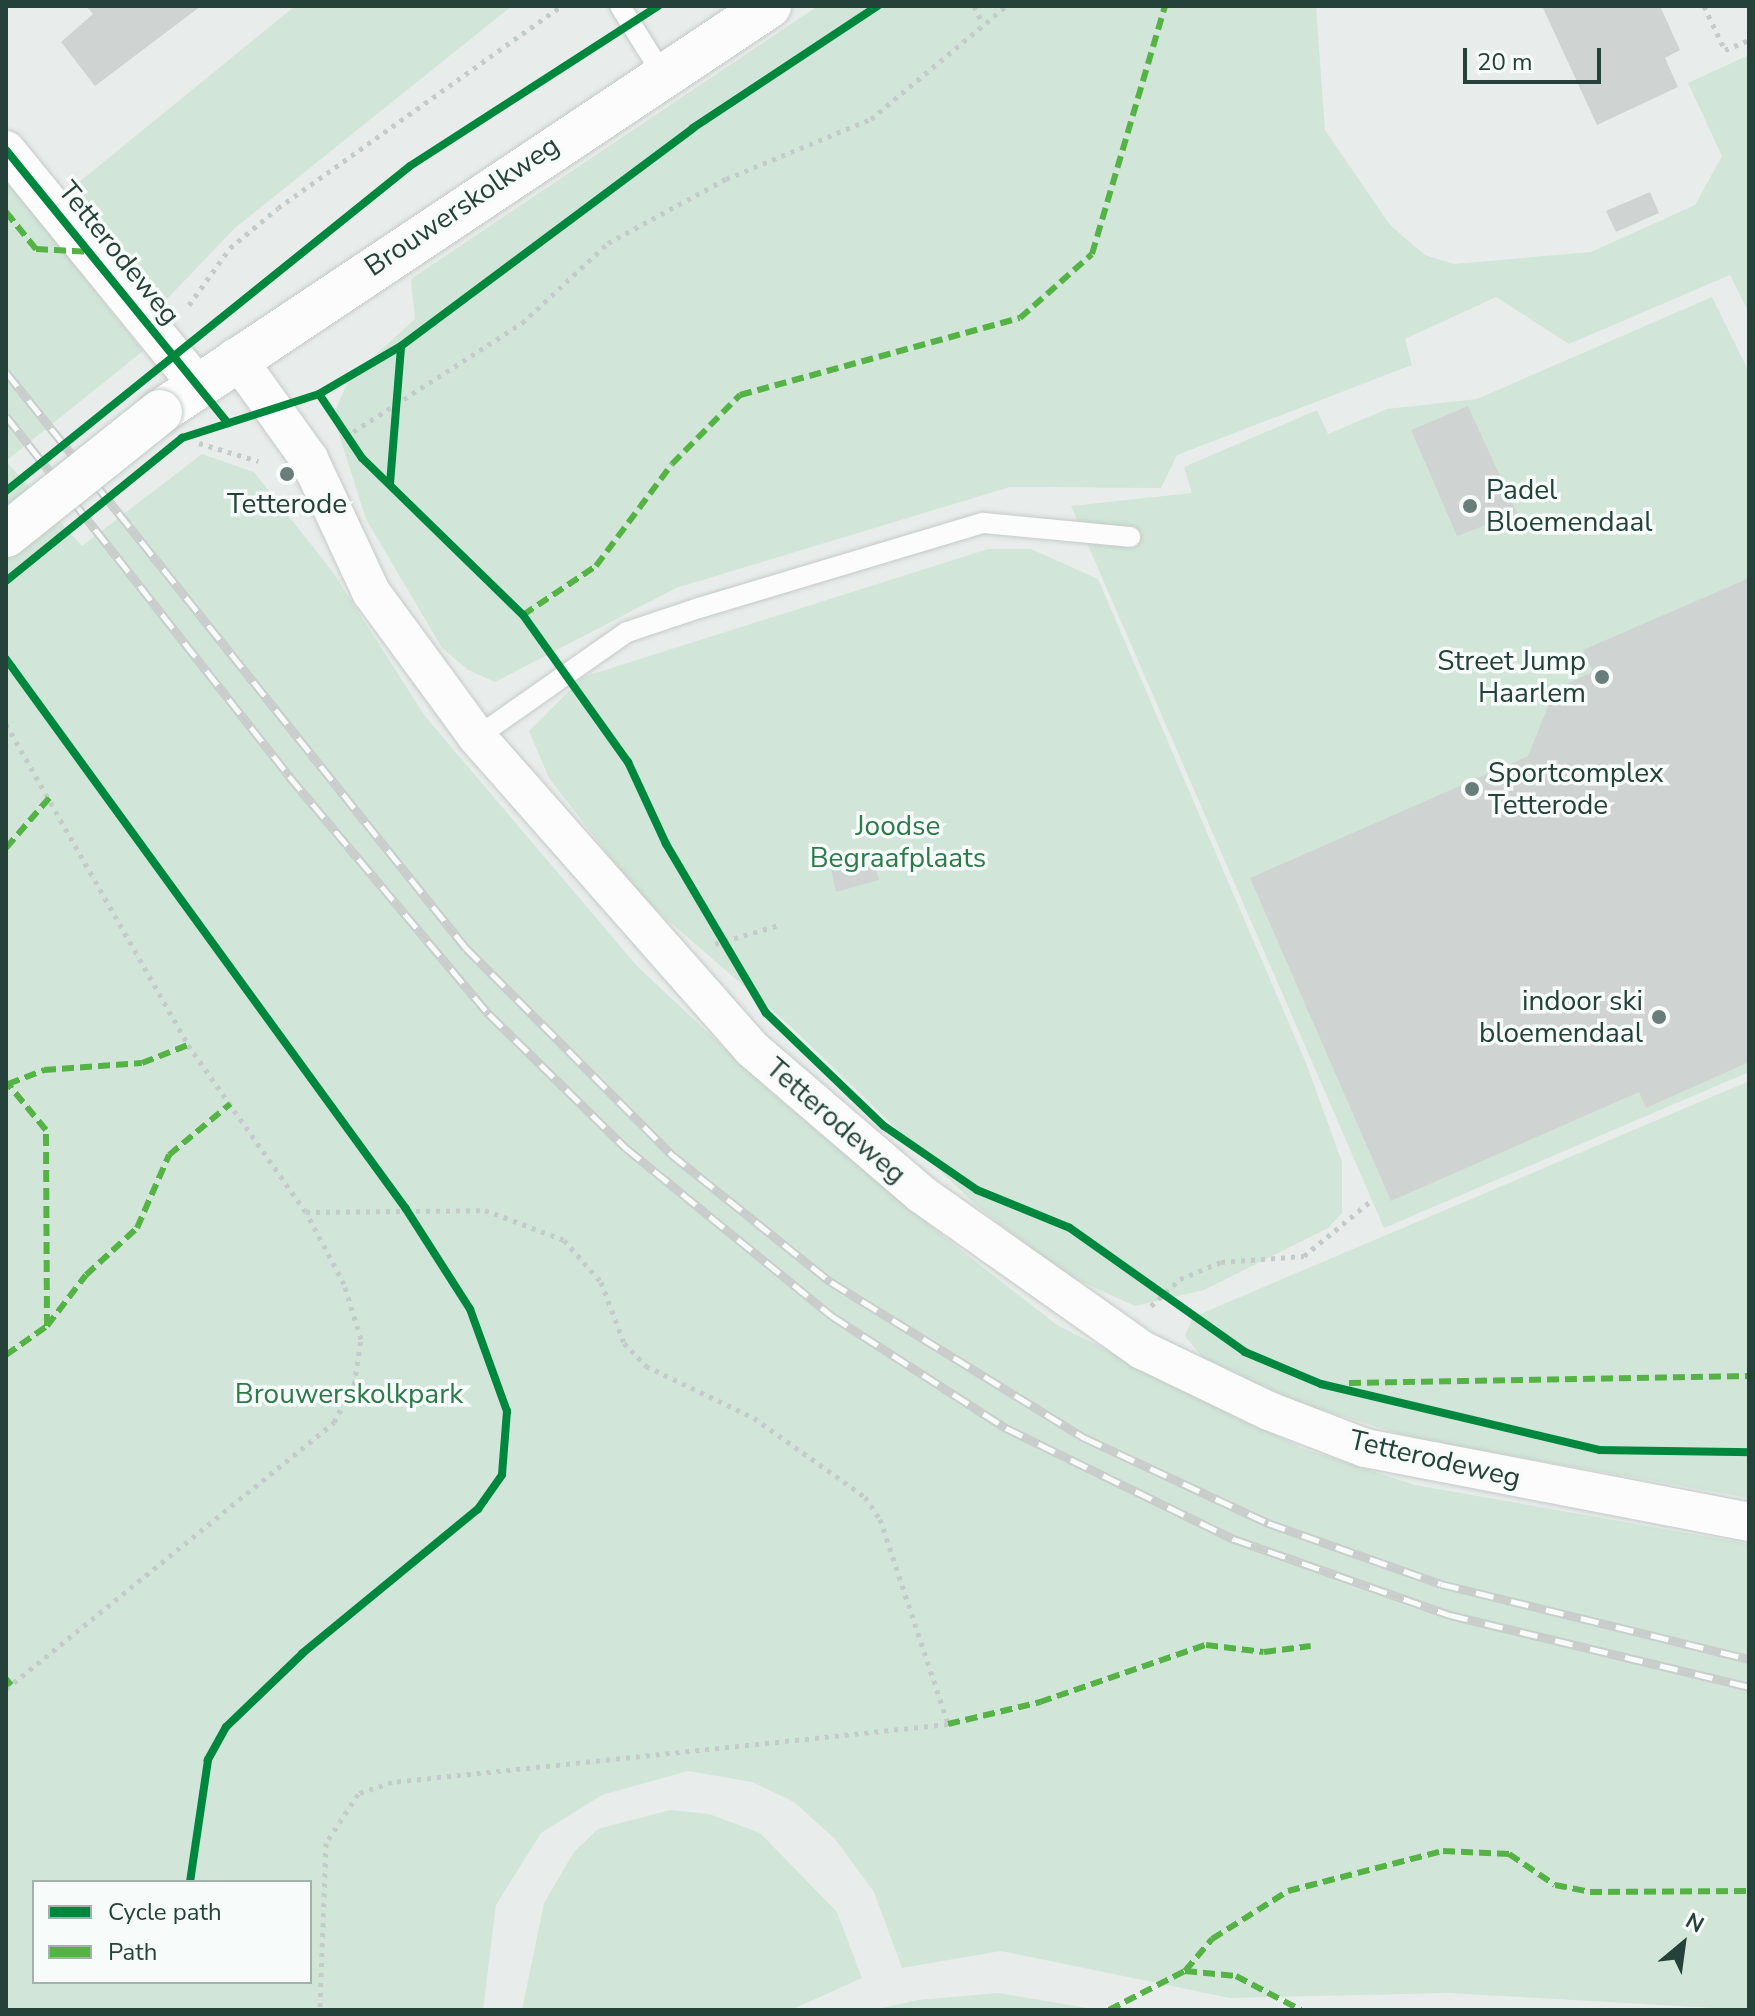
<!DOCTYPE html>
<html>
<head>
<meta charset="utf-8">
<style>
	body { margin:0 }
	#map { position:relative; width:1755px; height:2016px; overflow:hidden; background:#e8edeb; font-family:"Nunito Sans",sans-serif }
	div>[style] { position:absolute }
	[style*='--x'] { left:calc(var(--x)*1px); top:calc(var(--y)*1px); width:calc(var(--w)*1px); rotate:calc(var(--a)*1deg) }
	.green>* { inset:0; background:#d1e6d8 }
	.building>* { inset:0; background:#cfd4d2 }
	.path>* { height:5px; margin-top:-2.5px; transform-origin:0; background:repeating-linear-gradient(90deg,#c3ccca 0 4px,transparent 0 10px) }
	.roads { filter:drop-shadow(0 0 2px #c5cac8) drop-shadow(0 0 2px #c5cac8) }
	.service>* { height:20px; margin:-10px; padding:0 10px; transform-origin:10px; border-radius:10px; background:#fcfcfc }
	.minor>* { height:38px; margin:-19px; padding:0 19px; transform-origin:19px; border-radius:19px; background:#fcfcfc }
	.secondary>* { height:44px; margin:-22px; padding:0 22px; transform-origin:22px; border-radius:22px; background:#fcfcfc }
	.rail>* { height:9px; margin-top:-4.5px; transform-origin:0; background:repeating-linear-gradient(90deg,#f7fbf9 0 18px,#c9cdcc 0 36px); box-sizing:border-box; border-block:2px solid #c9cdcc }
	.bridges { filter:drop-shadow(0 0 2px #c3cbc8) drop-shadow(0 0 2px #c3cbc8) }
	.secondary-bridge>* { height:44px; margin:-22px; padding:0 22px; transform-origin:22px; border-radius:22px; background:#fcfcfc }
	.quiet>* { height:6px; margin-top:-3px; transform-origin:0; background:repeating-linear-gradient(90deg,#55b346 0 12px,transparent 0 18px) }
	.cycleway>* { height:8px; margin:-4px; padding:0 4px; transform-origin:4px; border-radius:4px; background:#00873e }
	.dots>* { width:22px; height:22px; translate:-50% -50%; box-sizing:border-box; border:4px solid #f7fbf9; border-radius:50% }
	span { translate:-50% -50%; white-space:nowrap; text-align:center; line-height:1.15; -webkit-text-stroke:7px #f7fbf9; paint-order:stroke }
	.street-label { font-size:28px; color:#24423a }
	.poi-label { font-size:28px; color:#24423a }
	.left { translate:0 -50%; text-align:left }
	.right { translate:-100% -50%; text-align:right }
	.park-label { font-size:28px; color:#2d7a4b }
	.frame { position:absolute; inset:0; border:8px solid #24423a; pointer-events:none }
	.legend { position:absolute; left:32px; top:1880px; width:280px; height:104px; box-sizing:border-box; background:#f7fbf9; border:2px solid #a3b1ad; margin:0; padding:10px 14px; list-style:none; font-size:24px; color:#24423a }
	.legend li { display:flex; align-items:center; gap:16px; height:40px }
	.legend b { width:40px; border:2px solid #a3b1ad }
	.north { position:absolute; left:1643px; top:1904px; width:80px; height:80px; -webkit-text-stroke:6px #f7fbf9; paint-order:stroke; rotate:29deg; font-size:22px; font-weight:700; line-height:32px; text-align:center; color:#24423a }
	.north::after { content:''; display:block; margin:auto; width:28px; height:36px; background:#24423a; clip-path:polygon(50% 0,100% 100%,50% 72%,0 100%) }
	.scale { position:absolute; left:1463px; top:48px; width:138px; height:36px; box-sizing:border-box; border:4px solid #24423a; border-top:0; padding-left:10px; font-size:24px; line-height:28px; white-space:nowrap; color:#24423a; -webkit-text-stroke:6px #f7fbf9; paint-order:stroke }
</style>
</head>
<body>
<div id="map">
	<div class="green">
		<i style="clip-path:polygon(295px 6px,512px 6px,235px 228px,166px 300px,73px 187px)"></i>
		<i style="clip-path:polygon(818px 6px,1316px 6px,1325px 130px,1390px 225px,1425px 255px,1454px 264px,1591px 252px,1695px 205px,1722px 156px,1688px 83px,1749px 55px,1749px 313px,1730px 275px,1569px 344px,1496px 297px,1405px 339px,1412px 365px,1177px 455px,1161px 488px,1010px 487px,676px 588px,495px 682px,468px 670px,442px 648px,366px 519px,333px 416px,349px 379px,415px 319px,411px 279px)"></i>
		<i style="clip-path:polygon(evenodd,6px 179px,143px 351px,6px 461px,82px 546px,202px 454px,254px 472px,332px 571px,425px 716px,637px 966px,770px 1091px,944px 1237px,1057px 1325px,1301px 1448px,1415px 1485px,1749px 1544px,1749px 2010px,1449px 1993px,1230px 1998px,1001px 1951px,902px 1968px,874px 1892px,835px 1839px,794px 1802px,752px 1782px,688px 1771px,602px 1795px,541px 1833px,496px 1905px,483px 2010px,6px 2010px,6px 179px,34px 1882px,310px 1882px,310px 1982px,34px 1982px,34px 1882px)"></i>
		<i style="clip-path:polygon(1712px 297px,1749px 372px,1749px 1072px,1384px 1228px,1071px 506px,1192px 493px,1184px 467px,1317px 410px,1328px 434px,1387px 409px,1477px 399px)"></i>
		<i style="clip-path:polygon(988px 549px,1031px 549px,1098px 579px,1306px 1063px,1342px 1162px,1342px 1213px,1328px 1228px,1204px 1290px,1135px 1306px,1064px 1274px,978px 1207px,790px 1026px,641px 897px,549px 778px,529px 731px,583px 677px)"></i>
		<i style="clip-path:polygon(1749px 1081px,1749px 1498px,1417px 1439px,1299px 1403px,1202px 1357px,1185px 1336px,1193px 1317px)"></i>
		<i style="clip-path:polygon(670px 1810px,709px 1814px,760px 1833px,837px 1912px,862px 1978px,791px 2010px,522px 2010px,544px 1903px,574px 1852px,598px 1829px)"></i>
		<i style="clip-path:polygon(998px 1993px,1099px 2010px,873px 2010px,918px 2000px)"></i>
	</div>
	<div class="building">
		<i style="clip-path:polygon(86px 6px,201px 6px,95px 86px,61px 42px,93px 14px)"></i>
		<i style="clip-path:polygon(1660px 6px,1680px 50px,1665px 58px,1678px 87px,1597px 125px,1543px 8px)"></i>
		<i style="clip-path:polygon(1650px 192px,1659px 213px,1616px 232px,1606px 211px)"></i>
		<i style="clip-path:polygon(1468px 406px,1517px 513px,1457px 536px,1411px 430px)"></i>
		<i style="clip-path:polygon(1749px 578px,1749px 1062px,1646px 1108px,1639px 1092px,1391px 1201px,1250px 878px,1528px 756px,1555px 689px,1593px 672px,1583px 650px)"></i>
		<i style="clip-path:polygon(871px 849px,879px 880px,836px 892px,829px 860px)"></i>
	</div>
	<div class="path">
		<i style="--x:974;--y:6;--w:20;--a:63"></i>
		<i style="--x:1704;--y:6;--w:49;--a:64.5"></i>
		<i style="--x:1725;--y:50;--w:26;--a:-23"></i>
		<i style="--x:189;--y:305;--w:70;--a:-54.3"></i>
		<i style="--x:230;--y:248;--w:62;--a:-39.8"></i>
		<i style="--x:278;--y:208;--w:348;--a:-35.5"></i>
		<i style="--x:345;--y:437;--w:211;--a:-32.8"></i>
		<i style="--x:522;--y:323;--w:117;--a:-42.9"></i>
		<i style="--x:608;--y:243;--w:134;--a:-28.5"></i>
		<i style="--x:726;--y:179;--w:157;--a:-22.5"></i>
		<i style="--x:871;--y:119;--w:176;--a:-39.9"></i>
		<i style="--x:199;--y:443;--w:62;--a:17"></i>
		<i style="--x:6;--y:724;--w:369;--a:60.4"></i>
		<i style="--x:188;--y:1045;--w:204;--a:54.8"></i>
		<i style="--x:306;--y:1212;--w:179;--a:-0.6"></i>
		<i style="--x:485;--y:1210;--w:85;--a:20.8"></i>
		<i style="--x:564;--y:1240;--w:56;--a:48.6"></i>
		<i style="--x:601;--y:1282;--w:65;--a:69.3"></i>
		<i style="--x:624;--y:1343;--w:32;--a:46"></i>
		<i style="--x:646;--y:1366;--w:120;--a:25.7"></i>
		<i style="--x:754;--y:1418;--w:136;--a:35.4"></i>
		<i style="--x:865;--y:1497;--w:27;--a:56"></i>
		<i style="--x:880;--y:1519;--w:216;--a:71.6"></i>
		<i style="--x:948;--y:1724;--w:559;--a:174.04"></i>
		<i style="--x:392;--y:1782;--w:36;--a:161"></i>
		<i style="--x:358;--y:1794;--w:59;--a:123.1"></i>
		<i style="--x:326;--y:1843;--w:167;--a:92.1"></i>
		<i style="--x:715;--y:944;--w:67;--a:-16.5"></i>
		<i style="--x:1151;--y:1306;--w:40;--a:-43"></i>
		<i style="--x:1180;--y:1279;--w:44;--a:-22.5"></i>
		<i style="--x:1221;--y:1262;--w:83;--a:-4.1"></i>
		<i style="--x:1304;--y:1256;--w:88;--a:-39.5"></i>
		<i style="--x:6;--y:1689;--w:423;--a:-39.1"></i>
		<i style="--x:334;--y:1422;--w:42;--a:-61.6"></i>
		<i style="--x:354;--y:1385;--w:47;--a:-81.3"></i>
		<i style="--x:361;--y:1339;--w:58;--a:-107.2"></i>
		<i style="--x:344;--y:1284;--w:81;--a:-117.8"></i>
	</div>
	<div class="roads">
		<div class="service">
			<i style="--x:620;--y:6;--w:81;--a:58.1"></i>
			<i style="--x:477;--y:737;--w:183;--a:-35"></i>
			<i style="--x:627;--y:632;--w:76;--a:-18.4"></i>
			<i style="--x:699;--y:608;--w:296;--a:-16.7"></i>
			<i style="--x:983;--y:523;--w:148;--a:5.4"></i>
		</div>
		<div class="minor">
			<i style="--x:6;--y:150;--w:302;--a:50.8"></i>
			<i style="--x:236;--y:357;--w:125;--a:54.4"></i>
			<i style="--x:309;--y:459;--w:147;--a:65"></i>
			<i style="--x:371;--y:592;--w:180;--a:53.8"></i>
			<i style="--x:477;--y:737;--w:416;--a:48.6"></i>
			<i style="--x:752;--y:1049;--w:223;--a:40.6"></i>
			<i style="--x:921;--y:1194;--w:271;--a:35.2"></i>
			<i style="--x:1142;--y:1350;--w:141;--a:25.7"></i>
			<i style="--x:1269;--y:1411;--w:103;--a:21.1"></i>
			<i style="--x:1365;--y:1448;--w:391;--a:10.9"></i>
		</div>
		<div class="secondary">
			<i style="--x:160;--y:412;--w:732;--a:-33.69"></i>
		</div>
	</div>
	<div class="rail">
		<i style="--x:6;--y:372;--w:737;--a:51.39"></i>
		<i style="--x:466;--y:948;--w:291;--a:45.1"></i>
		<i style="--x:671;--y:1154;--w:205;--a:38.7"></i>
		<i style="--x:831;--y:1282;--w:298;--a:31.6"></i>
		<i style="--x:1085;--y:1438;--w:202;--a:24.9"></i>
		<i style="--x:1268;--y:1523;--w:183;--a:19.4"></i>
		<i style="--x:1441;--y:1584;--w:317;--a:13.7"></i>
		<i style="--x:6;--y:416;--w:458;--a:51.8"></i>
		<i style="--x:289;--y:776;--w:311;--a:50"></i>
		<i style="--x:489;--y:1014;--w:192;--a:44.4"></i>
		<i style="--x:626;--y:1148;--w:266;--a:39.2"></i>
		<i style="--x:832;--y:1316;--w:207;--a:32.8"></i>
		<i style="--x:1006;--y:1428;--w:254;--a:26"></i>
		<i style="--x:1234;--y:1539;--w:229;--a:19.4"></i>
		<i style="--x:1450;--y:1615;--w:308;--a:13.5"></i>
	</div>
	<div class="bridges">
		<div class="secondary-bridge">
			<i style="--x:6;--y:535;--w:197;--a:-38.6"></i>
		</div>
	</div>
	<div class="quiet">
		<i style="--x:6;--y:212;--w:48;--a:51"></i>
		<i style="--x:36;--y:249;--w:56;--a:3.1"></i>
		<i style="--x:523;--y:615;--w:88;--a:-33.9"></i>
		<i style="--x:596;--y:566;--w:127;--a:-53.3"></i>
		<i style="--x:672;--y:464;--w:97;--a:-45.4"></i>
		<i style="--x:740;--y:395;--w:290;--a:-15.4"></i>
		<i style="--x:1020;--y:318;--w:96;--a:-41.6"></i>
		<i style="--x:1092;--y:254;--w:259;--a:-73.6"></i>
		<i style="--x:6;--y:848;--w:67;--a:-49.2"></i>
		<i style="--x:47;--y:1326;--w:64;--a:-52.6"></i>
		<i style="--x:86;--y:1275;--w:69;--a:-42.7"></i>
		<i style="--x:137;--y:1228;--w:80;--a:-66.3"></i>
		<i style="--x:169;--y:1155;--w:80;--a:-39.9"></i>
		<i style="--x:6;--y:1355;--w:50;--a:-35.3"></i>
		<i style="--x:47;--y:1326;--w:196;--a:-90.3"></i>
		<i style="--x:46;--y:1130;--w:60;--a:-129.6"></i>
		<i style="--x:8;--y:1084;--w:39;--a:-21"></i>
		<i style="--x:44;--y:1070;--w:98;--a:-4.1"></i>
		<i style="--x:142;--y:1063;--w:49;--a:-21.4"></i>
		<i style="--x:1349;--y:1383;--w:400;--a:-1"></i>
		<i style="--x:6;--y:1679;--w:8;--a:50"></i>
		<i style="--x:948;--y:1724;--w:95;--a:-13.4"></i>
		<i style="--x:1040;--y:1702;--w:176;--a:-19"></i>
		<i style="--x:1206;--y:1645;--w:58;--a:6.9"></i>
		<i style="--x:1264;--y:1652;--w:47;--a:-7.3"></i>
		<i style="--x:1185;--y:1971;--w:42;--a:-49.8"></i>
		<i style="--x:1212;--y:1939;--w:90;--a:-32.3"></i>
		<i style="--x:1288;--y:1891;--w:160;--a:-14.5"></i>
		<i style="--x:1443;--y:1851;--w:66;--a:2.6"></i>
		<i style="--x:1509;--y:1854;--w:55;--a:34"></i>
		<i style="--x:1555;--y:1885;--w:36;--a:11"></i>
		<i style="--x:1590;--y:1892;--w:159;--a:-0.4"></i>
		<i style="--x:1109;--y:2010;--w:85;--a:-27.2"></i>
		<i style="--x:1185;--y:1971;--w:51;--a:5.6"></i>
		<i style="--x:1236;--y:1976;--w:73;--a:27.6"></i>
	</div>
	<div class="cycleway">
		<i style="--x:6;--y:150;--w:352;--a:50.9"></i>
		<i style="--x:319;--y:394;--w:77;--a:56.1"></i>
		<i style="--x:362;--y:458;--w:225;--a:44.3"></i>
		<i style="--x:523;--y:615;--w:181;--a:54.5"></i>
		<i style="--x:628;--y:762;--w:90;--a:65.1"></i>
		<i style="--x:666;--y:844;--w:196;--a:59.4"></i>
		<i style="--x:766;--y:1013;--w:163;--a:43.8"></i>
		<i style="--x:884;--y:1126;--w:113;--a:34.5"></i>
		<i style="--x:977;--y:1190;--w:100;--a:22.2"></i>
		<i style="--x:1070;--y:1228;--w:214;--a:35.3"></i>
		<i style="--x:1245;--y:1352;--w:82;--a:22.8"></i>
		<i style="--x:1321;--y:1384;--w:287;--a:13.3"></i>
		<i style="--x:1600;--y:1450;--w:149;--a:0.8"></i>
		<i style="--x:390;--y:484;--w:138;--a:-85.4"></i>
		<i style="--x:6;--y:491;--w:518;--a:-38.82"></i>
		<i style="--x:410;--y:166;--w:295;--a:-32.8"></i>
		<i style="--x:6;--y:581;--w:227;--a:-39.1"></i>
		<i style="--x:182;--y:438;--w:144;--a:-17.8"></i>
		<i style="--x:319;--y:394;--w:95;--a:-30.3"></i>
		<i style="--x:401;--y:346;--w:364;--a:-36.7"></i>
		<i style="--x:693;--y:128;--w:221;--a:-33.5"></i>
		<i style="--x:6;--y:659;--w:680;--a:53.97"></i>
		<i style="--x:406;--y:1209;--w:119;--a:57.4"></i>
		<i style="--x:470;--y:1309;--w:109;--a:70.1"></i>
		<i style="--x:507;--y:1411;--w:64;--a:94.5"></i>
		<i style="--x:502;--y:1475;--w:42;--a:125.2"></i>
		<i style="--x:478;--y:1509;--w:227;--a:140.6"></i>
		<i style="--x:303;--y:1653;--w:107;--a:136.1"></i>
		<i style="--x:226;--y:1727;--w:38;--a:119"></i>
		<i style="--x:208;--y:1760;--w:123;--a:98.4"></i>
	</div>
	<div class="dots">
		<i style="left:287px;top:474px;background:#697e78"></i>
		<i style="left:1470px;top:506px;background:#697e78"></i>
		<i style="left:1602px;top:677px;background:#697e78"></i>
		<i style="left:1472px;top:789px;background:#697e78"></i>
		<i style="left:1659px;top:1017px;background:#697e78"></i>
	</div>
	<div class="street-label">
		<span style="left:462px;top:206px;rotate:-34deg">Brouwerskolkweg</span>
		<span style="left:119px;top:253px;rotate:51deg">Tetterodeweg</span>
		<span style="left:836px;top:1121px;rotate:41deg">Tetterodeweg</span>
		<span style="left:1435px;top:1459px;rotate:13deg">Tetterodeweg</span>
	</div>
	<div class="poi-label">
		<span class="left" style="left:1486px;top:506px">Padel<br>Bloemendaal</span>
		<span style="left:287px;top:504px">Tetterode</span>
		<span class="right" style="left:1586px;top:677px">Street Jump<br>Haarlem</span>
		<span class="left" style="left:1488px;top:789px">Sportcomplex<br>Tetterode</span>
		<span class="right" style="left:1643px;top:1017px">indoor ski<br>bloemendaal</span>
	</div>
	<div class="park-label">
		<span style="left:898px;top:842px">Joodse<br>Begraafplaats</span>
		<span style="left:349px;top:1394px">Brouwerskolkpark</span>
	</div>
	<div class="frame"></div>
	<ul class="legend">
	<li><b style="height:10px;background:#00873e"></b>Cycle path</li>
	<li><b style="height:10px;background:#55b346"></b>Path</li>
	</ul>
	<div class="north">N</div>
	<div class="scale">20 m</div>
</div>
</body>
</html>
